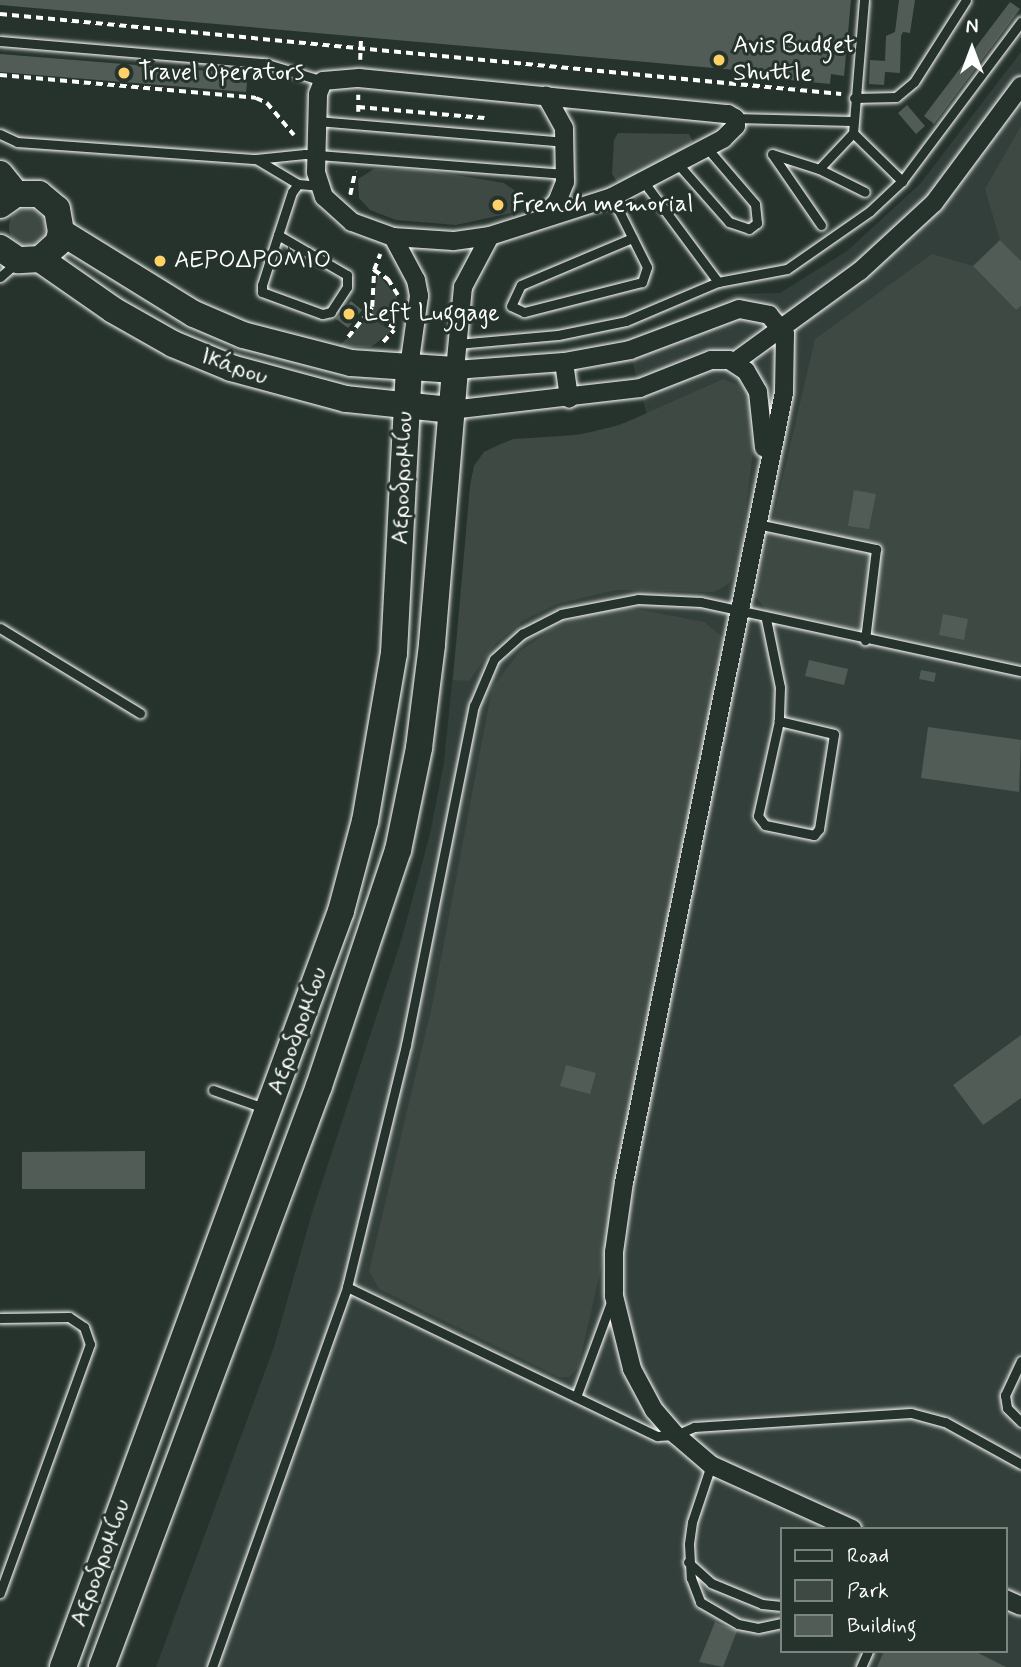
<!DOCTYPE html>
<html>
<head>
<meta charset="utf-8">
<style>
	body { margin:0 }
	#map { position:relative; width:1021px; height:1667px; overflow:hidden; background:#26332d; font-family:Mynerve,sans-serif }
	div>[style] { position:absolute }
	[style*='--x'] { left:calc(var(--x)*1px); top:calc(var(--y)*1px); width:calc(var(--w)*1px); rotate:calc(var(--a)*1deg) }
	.built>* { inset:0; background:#333f3a }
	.green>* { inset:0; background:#3e4944 }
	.round { border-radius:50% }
	.building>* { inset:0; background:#515c57 }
	.path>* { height:3.5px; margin-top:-1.75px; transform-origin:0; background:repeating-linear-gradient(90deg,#fff 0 7px,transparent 0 12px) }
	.roads { filter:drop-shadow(0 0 2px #fff) drop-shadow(0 0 2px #fff) }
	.lane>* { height:9px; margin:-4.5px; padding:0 4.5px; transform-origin:4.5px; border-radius:4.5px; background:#26332d }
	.street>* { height:18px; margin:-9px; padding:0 9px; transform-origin:9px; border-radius:9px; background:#26332d }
	.primary>* { height:26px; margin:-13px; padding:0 13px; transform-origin:13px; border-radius:13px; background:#26332d }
	.dots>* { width:19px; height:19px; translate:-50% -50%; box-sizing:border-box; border:4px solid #26332d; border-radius:50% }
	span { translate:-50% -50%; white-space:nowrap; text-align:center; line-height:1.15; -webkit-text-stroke:6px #26332d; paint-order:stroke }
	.poi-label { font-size:24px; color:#fff }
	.left { translate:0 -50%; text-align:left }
	.street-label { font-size:24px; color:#fff }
	.legend { position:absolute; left:780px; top:1527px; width:228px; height:126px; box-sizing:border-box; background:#26332d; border:2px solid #7d8581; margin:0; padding:9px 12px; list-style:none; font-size:21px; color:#fff }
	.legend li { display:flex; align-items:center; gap:14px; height:35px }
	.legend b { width:35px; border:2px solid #7d8581 }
	.north { position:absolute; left:937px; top:14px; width:70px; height:70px; -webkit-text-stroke:5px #26332d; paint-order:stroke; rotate:0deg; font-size:19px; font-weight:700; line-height:28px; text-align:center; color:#fff }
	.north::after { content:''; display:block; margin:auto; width:24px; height:32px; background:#fff; clip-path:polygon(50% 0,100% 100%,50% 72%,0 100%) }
</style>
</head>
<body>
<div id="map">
	<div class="built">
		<i style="clip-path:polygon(evenodd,1021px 52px,1021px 1667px,156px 1667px,274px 1347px,312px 1213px,401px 941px,430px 834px,444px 762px,474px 466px,484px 452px,502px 443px,597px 432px,647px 415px,627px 342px,735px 294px,780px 293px,847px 251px,920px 184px,1021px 52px,781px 1529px,1005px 1529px,1005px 1651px,781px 1651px,781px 1529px)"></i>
	</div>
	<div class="green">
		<i style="clip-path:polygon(1021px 126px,1021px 261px,1000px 240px,985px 189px)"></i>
		<i style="clip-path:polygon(618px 133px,689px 134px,693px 142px,632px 182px,618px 183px,612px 174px,614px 140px)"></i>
		<i style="clip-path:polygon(374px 169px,426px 170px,504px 183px,520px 194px,522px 203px,511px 213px,456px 225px,396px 220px,370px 210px,359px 198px,358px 179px)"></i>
		<i class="round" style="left:9px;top:209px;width:36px;height:36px"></i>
		<i style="clip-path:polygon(932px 254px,973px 266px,1016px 310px,1021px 306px,1021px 661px,767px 611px,755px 596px,815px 339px)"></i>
		<i style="clip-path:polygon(378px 274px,397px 297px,394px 324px,372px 314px)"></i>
		<i style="clip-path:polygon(369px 317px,392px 331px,371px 347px,338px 347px)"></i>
		<i style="clip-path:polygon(723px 379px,738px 385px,747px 400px,753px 450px,740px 559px,730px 583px,714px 592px,616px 590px,557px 604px,524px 620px,496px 643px,469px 681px,453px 680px,470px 486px,474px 466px,484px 452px,513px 439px,578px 435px,620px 425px)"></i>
		<i style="clip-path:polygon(632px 608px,704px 622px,724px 638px,602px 1265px,578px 1368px,569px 1377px,559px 1377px,379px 1289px,369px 1271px,432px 1006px,492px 688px,519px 652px,552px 629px,590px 613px)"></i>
	</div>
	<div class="building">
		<i style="clip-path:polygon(0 0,851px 0,844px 76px,831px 74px,830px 84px,770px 78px,771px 73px,0 5px)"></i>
		<i style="clip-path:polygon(899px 0,915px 0,910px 33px,903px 32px,901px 36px,900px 73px,885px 72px,884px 85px,869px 84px,870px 60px,885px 61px,886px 36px,895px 32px)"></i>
		<i style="clip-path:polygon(1010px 2px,1020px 9px,934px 124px,924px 116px)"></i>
		<i style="clip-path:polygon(0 54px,248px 74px,246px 92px,0 72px)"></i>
		<i style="clip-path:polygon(907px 105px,925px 126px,916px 134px,898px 113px)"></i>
		<i style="clip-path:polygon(1000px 240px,1021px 261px,1021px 306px,1016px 310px,973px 266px)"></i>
		<i style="clip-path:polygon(351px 301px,362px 310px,348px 328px,336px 319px)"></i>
		<i style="clip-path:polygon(854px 490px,876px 494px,869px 529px,848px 526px)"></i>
		<i style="clip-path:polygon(943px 614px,968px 619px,964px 640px,939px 635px)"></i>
		<i style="clip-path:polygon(809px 660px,848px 669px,844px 685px,805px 676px)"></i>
		<i style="clip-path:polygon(921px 670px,936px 673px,934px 682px,919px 679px)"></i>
		<i style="clip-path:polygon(928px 727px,1021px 740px,1019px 792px,921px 778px)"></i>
		<i style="clip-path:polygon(1021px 1035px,1021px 1098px,983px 1125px,953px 1085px)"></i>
		<i style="clip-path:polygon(566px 1065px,596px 1073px,590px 1094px,560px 1086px)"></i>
		<i style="clip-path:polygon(145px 1151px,145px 1189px,22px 1189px,22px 1152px)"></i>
		<i style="clip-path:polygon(715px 1622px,737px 1631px,723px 1667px,699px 1662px)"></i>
		<i style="clip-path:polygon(884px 1651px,974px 1651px,1006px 1667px,877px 1667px)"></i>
	</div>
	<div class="path">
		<i style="--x:0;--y:14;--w:845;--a:5.43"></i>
		<i style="--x:360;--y:60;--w:23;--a:-88"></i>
		<i style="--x:0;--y:75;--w:257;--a:5.1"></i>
		<i style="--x:256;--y:98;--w:12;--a:24"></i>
		<i style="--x:267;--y:103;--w:42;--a:49.8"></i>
		<i style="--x:358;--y:107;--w:127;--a:5"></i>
		<i style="--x:358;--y:112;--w:17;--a:-90"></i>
		<i style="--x:350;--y:195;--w:24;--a:-78"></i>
		<i style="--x:374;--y:270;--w:17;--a:33"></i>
		<i style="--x:388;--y:279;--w:19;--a:58"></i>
		<i style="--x:368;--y:314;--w:30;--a:27"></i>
		<i style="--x:348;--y:337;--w:38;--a:-51"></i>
		<i style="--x:372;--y:307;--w:37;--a:-87"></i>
		<i style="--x:374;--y:270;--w:17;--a:-69"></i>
		<i style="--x:383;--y:342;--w:16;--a:-47"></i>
	</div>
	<div class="roads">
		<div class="lane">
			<i style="--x:864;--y:0;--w:133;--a:94.7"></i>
			<i style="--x:853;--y:133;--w:69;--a:44.4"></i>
			<i style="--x:0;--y:41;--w:265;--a:4.8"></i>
			<i style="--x:264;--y:63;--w:62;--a:17"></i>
			<i style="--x:854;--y:98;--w:42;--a:-1.4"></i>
			<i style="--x:896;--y:97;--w:23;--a:-40"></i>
			<i style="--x:914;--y:82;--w:97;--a:-57.6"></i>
			<i style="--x:735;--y:118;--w:116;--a:1.5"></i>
			<i style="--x:317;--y:121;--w:250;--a:4.8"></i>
			<i style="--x:0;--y:134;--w:19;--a:25"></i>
			<i style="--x:17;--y:142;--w:240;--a:4.1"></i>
			<i style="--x:256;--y:159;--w:49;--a:-5.8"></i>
			<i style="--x:305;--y:154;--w:261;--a:4.4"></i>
			<i style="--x:256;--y:159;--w:49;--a:30.8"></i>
			<i style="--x:677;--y:163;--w:79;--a:48.6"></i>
			<i style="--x:729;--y:222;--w:21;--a:19"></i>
			<i style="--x:749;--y:229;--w:10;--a:-37"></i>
			<i style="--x:757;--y:223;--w:19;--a:-96"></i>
			<i style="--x:755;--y:204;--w:74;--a:-130.6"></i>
			<i style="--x:819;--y:169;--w:50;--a:-46.6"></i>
			<i style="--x:643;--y:181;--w:126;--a:53.4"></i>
			<i style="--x:612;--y:197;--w:78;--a:63.4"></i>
			<i style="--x:647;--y:267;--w:16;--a:108"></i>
			<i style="--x:642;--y:282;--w:122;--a:165.7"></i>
			<i style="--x:524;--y:312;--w:14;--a:-155"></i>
			<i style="--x:511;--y:306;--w:23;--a:-65"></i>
			<i style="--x:521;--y:285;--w:121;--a:-22.9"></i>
			<i style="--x:821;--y:225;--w:86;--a:-124.6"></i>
			<i style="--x:772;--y:154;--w:49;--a:17.7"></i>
			<i style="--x:819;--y:169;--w:51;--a:26.6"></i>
			<i style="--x:278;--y:235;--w:80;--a:30.1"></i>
			<i style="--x:347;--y:275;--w:12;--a:90"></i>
			<i style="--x:347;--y:287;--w:30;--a:123"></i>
			<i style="--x:331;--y:312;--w:9;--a:167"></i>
			<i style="--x:322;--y:314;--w:64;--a:-159.9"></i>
			<i style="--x:262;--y:292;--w:7;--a:-90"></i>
			<i style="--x:262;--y:285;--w:52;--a:-72.3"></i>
			<i style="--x:278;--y:235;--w:45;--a:-72"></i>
			<i style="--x:292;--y:192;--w:10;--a:-53"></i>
			<i style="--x:298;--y:184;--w:21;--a:5"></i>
			<i style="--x:0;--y:277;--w:23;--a:-41"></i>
			<i style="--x:457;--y:344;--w:101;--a:-5.1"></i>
			<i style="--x:558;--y:335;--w:69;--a:-11.6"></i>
			<i style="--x:626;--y:321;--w:100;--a:-23"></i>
			<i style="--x:718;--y:282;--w:70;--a:-10.7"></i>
			<i style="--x:787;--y:269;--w:101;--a:-34.9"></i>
			<i style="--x:870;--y:211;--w:44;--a:-43.2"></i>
			<i style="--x:902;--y:181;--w:199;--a:-53.2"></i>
			<i style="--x:757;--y:524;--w:122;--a:11.9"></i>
			<i style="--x:876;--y:549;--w:92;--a:96.9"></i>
			<i style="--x:766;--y:619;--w:69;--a:78.4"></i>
			<i style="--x:780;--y:687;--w:34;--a:92"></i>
			<i style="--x:779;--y:721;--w:97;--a:102.5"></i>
			<i style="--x:758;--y:816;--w:11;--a:52"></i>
			<i style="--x:765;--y:825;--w:50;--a:11.5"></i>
			<i style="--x:814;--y:835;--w:8;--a:-50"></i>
			<i style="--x:819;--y:829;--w:96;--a:-81"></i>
			<i style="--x:834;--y:734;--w:57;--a:-166.7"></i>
			<i style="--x:0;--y:628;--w:164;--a:31.3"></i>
			<i style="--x:213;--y:1090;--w:54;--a:19.4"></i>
			<i style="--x:347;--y:1287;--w:344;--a:25.7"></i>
			<i style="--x:657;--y:1436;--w:19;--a:-3"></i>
			<i style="--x:676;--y:1435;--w:20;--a:-24"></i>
			<i style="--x:694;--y:1427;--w:217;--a:-3.7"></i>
			<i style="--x:911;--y:1413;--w:35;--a:15"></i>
			<i style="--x:945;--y:1422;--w:87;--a:28.9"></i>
			<i style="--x:0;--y:1318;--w:69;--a:-0.8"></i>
			<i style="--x:69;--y:1317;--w:18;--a:34"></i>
			<i style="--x:84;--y:1327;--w:18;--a:71"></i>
			<i style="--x:90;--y:1344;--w:265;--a:109.9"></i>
			<i style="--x:1021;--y:1361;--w:38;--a:115"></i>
			<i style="--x:1005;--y:1395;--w:13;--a:81"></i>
			<i style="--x:1007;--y:1408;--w:20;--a:45"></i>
			<i style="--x:576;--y:1397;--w:107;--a:-69.7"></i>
			<i style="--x:711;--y:1465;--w:60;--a:108.4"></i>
			<i style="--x:692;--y:1522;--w:22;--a:98"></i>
			<i style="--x:689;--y:1544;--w:34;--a:87"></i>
			<i style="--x:691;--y:1578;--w:26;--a:69"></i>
			<i style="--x:700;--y:1602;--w:44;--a:30.1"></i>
			<i style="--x:738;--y:1624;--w:20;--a:11"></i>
			<i style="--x:758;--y:1628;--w:24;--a:-12"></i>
			<i style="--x:688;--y:1562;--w:31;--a:42"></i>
			<i style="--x:711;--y:1583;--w:55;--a:22.4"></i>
			<i style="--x:762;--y:1604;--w:19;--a:6"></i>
			<i style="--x:212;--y:1667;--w:403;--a:-70.4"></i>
			<i style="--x:347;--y:1287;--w:249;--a:-76.3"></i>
			<i style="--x:406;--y:1045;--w:346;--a:-78.7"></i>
			<i style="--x:474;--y:706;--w:51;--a:-66.9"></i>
			<i style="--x:494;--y:659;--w:38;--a:-42"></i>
			<i style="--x:522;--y:634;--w:44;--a:-27.1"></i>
			<i style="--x:561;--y:614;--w:78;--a:-11"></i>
			<i style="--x:638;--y:599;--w:63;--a:2.7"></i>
			<i style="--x:701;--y:602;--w:327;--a:12.2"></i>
			<i style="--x:861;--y:1667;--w:17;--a:-66"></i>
		</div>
		<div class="street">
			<i style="--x:541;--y:218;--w:23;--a:-45"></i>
			<i style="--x:557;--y:202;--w:22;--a:-68"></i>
			<i style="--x:565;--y:182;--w:54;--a:-91.1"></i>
			<i style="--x:564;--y:128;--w:37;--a:-119"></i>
			<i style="--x:490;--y:236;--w:37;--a:172"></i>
			<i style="--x:453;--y:241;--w:60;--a:-176.2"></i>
			<i style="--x:393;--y:237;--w:44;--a:-159.9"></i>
			<i style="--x:352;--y:222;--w:38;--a:-138"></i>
			<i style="--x:324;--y:197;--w:26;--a:-108"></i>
			<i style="--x:316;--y:172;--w:78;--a:-88.5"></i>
			<i style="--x:318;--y:94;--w:14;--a:-69"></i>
			<i style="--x:323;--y:81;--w:36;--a:-5"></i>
			<i style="--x:359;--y:78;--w:371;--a:5.6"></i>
			<i style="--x:728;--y:114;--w:8;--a:30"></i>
			<i style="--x:735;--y:118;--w:8;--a:83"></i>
			<i style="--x:736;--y:126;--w:18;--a:135"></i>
			<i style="--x:723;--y:139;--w:125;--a:152.4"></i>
			<i style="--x:612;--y:197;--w:128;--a:162.3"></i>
			<i style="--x:490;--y:236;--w:58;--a:117.9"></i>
			<i style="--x:463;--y:287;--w:83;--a:95.5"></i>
			<i style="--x:455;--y:370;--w:109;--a:-4.2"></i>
			<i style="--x:564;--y:362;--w:67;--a:-10.3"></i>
			<i style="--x:630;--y:350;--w:116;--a:-20.6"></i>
			<i style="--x:739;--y:309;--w:31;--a:11"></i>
			<i style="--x:769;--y:315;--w:25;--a:50"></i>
			<i style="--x:785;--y:334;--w:59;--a:91"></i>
			<i style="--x:784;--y:393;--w:805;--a:101.46"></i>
			<i style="--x:624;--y:1182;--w:71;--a:98.1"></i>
			<i style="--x:614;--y:1252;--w:44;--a:90"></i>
			<i style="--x:614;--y:1296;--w:75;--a:76.1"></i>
			<i style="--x:632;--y:1369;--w:47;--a:61.8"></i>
			<i style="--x:654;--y:1410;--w:33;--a:49"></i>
			<i style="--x:676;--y:1435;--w:46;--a:40.6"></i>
			<i style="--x:711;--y:1465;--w:155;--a:24.4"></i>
			<i style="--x:393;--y:237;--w:49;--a:61.9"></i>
			<i style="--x:416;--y:280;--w:16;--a:79"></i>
			<i style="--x:419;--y:296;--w:72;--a:98"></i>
			<i style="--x:736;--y:361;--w:153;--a:-36"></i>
			<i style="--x:860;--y:271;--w:100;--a:-42.6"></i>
			<i style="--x:934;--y:203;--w:146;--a:-53.4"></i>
			<i style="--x:564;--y:362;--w:37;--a:82"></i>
			<i style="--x:451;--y:410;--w:190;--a:-6.6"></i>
			<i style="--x:640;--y:388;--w:76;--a:-21.5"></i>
			<i style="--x:711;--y:360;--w:18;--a:0"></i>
			<i style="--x:729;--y:360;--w:20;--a:33"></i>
			<i style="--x:746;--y:371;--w:24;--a:60"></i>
			<i style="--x:758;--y:392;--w:56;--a:83.9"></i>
			<i style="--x:1005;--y:1599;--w:17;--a:24"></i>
		</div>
		<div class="primary">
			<i style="--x:0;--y:174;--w:26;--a:51"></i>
			<i style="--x:0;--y:205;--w:19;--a:-35"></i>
			<i style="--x:16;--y:194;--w:23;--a:0"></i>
			<i style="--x:39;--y:194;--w:23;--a:40"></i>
			<i style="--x:57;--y:209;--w:23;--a:80"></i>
			<i style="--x:61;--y:232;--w:11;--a:105"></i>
			<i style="--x:58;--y:243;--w:24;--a:138"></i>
			<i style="--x:40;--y:259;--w:22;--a:177"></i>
			<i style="--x:18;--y:260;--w:22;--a:-146"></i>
			<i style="--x:61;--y:232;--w:156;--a:31.7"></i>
			<i style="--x:194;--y:314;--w:53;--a:23.2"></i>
			<i style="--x:243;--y:335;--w:112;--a:14.5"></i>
			<i style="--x:351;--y:363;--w:104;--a:3.9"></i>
			<i style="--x:455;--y:370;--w:276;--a:94.8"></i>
			<i style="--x:432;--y:645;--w:104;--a:97.2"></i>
			<i style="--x:419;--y:748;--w:104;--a:101.6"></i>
			<i style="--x:398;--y:850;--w:249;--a:108.5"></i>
			<i style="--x:319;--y:1086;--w:620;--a:110.48"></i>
			<i style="--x:40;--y:259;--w:89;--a:34.9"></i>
			<i style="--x:113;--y:310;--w:69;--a:29.5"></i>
			<i style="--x:173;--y:344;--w:63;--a:22.5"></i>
			<i style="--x:231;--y:368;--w:119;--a:15.1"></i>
			<i style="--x:346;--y:399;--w:106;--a:6"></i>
			<i style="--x:63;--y:1667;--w:805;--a:-69.81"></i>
			<i style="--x:341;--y:911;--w:93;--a:-75.1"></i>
			<i style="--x:365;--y:821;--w:170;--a:-80.2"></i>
			<i style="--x:394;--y:653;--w:286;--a:-87"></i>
		</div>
	</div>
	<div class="dots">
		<i style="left:719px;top:60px;background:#ffd166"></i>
		<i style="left:124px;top:73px;background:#ffd166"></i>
		<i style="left:498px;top:205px;background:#ffd166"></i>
		<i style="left:160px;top:261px;background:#ffd166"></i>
		<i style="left:349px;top:314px;background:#ffd166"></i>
	</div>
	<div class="poi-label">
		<span class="left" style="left:733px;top:60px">Avis Budget<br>Shuttle</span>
		<span class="left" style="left:138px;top:73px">Travel Operators</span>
		<span class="left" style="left:512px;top:205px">French memorial</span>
		<span class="left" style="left:174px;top:261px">ΑΕΡΟΔΡΟΜΙΟ</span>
		<span class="left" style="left:363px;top:314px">Left Luggage</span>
	</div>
	<div class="street-label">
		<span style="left:234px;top:367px;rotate:20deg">Ικάρου</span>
		<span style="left:403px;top:478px;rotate:-88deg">Αεροδρομίου</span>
		<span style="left:298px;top:1031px;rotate:-70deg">Αεροδρομίου</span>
		<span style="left:101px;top:1563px;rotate:-70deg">Αεροδρομίου</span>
	</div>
	<ul class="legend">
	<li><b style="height:9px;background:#26332d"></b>Road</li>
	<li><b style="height:19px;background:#3e4944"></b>Park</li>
	<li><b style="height:19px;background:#515c57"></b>Building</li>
	</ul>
	<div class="north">N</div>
</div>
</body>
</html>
